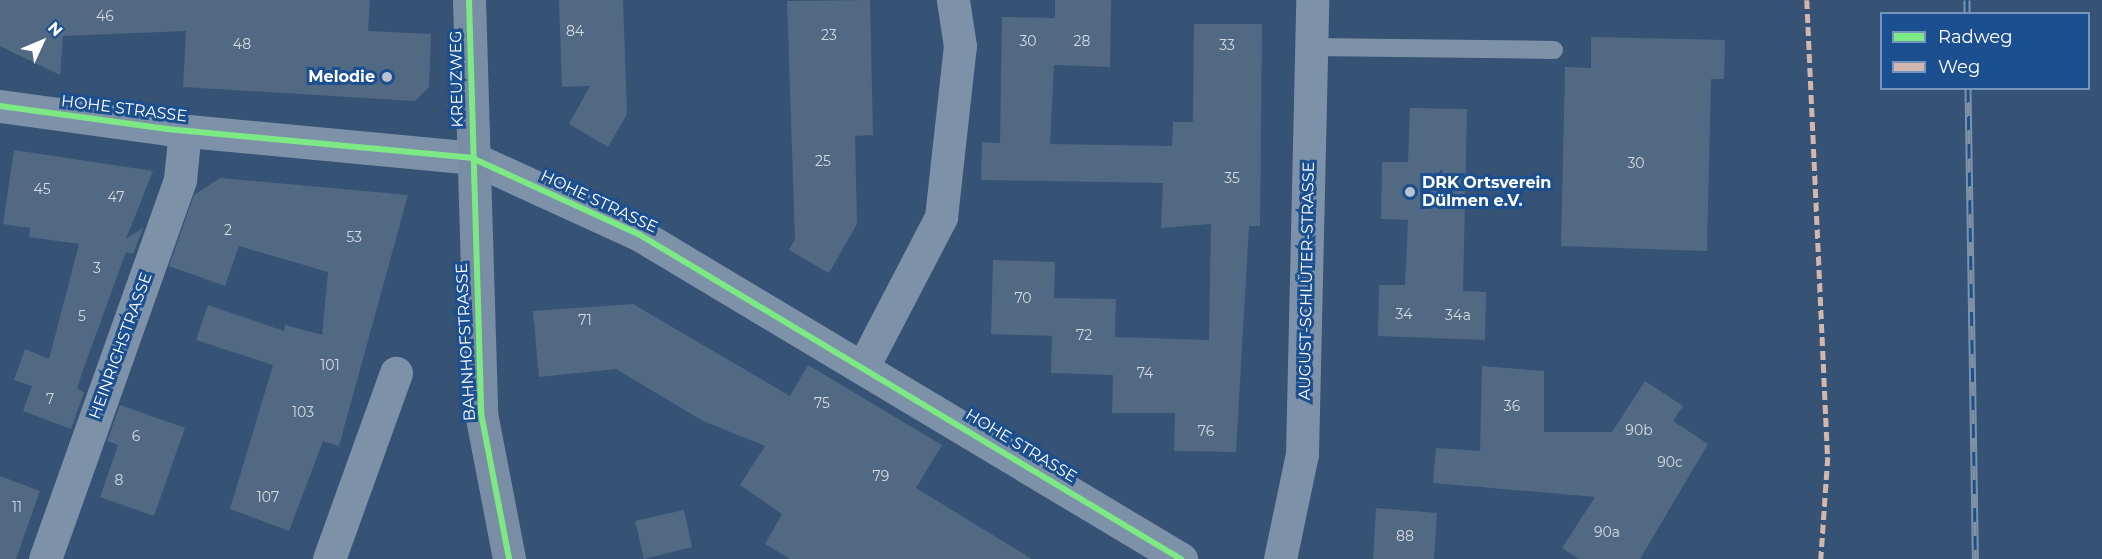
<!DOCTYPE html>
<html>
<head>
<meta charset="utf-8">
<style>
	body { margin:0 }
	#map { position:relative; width:2102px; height:559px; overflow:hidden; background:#365274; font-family:Montserrat,sans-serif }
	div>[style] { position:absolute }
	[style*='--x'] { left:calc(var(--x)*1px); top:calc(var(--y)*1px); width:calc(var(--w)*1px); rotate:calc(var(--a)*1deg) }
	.building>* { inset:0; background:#526984 }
	.lane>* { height:18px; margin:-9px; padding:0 9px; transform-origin:9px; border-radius:9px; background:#7d92a8 }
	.street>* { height:33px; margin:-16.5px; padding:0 16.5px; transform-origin:16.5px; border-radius:16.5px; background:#7d92a8 }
	.secondary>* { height:33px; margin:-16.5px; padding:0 16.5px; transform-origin:16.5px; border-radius:16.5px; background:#798da4 }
	.rail>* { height:7px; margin-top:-3.5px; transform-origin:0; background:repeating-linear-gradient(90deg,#1b4f8f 0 14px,#7e92a7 0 28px); box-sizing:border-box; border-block:2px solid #7e92a7 }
	.quiet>* { height:4.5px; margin-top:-2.25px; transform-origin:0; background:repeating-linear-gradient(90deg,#d1b7ad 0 9px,transparent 0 13.5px) }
	.cycleway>* { height:6px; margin:-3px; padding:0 3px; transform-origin:3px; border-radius:3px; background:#7ce984 }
	.dots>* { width:16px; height:16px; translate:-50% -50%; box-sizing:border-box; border:3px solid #1b4f8f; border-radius:50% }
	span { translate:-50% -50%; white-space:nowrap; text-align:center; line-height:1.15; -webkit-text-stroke:6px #1b4f8f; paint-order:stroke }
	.number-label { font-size:14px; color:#d4dae0 }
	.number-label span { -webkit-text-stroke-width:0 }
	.poi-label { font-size:16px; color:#fff; font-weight:700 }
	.right { translate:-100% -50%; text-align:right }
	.left { translate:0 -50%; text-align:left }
	.street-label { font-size:16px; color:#fff }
	.legend { position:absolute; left:1880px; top:12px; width:210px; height:78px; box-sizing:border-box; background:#1b4f8f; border:2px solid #7695bc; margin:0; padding:8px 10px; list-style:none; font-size:18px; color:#fff }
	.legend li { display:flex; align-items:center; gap:12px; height:30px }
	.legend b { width:30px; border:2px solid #7695bc }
	.north { position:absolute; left:12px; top:12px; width:60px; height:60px; -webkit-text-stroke:4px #1b4f8f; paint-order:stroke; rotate:46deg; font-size:16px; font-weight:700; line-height:24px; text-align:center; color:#fff }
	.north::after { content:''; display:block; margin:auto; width:21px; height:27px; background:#fff; clip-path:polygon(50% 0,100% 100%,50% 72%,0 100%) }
</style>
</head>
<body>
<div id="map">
	<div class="building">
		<i style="clip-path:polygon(0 0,370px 0,368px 31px,431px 34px,429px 87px,415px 101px,183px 87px,186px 31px,63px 36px,60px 75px,0 46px)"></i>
		<i style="clip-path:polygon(559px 0,623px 0,627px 114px,608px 147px,569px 124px,590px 86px,562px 87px)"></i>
		<i style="clip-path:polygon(870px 0,873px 135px,855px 136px,857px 224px,829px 273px,789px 250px,795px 239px,787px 1px)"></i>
		<i style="clip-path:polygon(1055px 0,1111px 0,1110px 67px,1054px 65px,1050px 144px,1172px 146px,1173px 122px,1193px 122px,1194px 24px,1262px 24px,1260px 226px,1249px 226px,1236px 452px,1174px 451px,1175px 413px,1112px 413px,1113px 375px,1051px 373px,1052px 336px,991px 334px,993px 260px,1055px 262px,1054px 298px,1116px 299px,1115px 337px,1209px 340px,1211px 224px,1161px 228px,1163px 183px,981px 180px,982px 142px,1000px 143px,1002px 17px,1055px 18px)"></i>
		<i style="clip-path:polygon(1591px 37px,1725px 40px,1724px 79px,1711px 79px,1707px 251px,1561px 246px,1565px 67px,1591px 68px)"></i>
		<i style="clip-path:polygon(1410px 108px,1467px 109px,1463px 291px,1486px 292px,1485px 340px,1378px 336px,1379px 285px,1405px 285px,1408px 220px,1381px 219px,1382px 162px,1408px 162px)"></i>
		<i style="clip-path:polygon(14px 150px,153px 171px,126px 239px,143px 228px,133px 254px,126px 252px,82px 373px,77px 389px,84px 392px,71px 429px,23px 411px,32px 386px,14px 380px,25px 349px,49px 359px,79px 244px,29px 237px,30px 228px,3px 224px)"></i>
		<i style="clip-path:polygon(220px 178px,408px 195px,339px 446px,323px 441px,289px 531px,230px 509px,273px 365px,196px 340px,208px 305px,284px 331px,285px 325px,322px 335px,328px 272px,239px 246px,225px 286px,169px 266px,194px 195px)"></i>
		<i style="clip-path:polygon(633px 304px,790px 396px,808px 365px,942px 445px,916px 488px,1032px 559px,790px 559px,765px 544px,782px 514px,740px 485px,765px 446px,703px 421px,616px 369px,539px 377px,533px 311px)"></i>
		<i style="clip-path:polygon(1482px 366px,1544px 371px,1544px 432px,1612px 432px,1645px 381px,1683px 406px,1673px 421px,1708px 444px,1640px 559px,1579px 559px,1562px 548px,1595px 497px,1433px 483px,1436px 448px,1480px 451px)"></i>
		<i style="clip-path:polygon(120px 405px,185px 428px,154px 516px,100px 497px,118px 445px,107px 441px)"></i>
		<i style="clip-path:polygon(0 476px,40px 491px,16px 559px,0 559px)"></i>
		<i style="clip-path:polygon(1376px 508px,1437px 513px,1434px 559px,1373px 559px)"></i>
		<i style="clip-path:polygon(684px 510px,692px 547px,644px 559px,635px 521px)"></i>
	</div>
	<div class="lane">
		<i style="--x:1312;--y:47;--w:242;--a:0.7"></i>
	</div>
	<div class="street">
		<i style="--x:0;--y:106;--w:169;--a:7.8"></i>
		<i style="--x:167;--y:129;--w:306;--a:5.4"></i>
		<i style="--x:472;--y:158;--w:185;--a:24.6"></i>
		<i style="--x:640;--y:235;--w:631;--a:30.92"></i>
		<i style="--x:864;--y:365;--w:167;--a:-62.5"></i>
		<i style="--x:941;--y:217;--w:172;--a:-83.7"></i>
		<i style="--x:960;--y:46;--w:47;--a:-98.7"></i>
		<i style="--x:45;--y:559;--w:403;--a:-70.4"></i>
		<i style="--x:180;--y:179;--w:48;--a:-84.1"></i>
		<i style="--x:329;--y:559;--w:198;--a:-70.2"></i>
		<i style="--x:1280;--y:559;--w:107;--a:-78.2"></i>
		<i style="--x:1302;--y:454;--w:454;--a:-88.7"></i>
	</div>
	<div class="secondary">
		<i style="--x:469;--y:0;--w:413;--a:88.3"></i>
		<i style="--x:481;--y:413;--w:149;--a:79.1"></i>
	</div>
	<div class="rail">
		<i style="--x:1967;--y:0;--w:14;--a:90"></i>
		<i style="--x:1968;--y:88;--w:471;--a:89.1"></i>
	</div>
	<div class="quiet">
		<i style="--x:1807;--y:0;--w:457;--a:87.4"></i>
		<i style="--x:1828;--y:457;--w:102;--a:93.9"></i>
	</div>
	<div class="cycleway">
		<i style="--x:469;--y:0;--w:413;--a:88.3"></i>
		<i style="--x:481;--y:413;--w:149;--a:79.1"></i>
		<i style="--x:0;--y:106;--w:169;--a:7.8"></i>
		<i style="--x:167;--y:129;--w:306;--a:5.4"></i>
		<i style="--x:472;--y:158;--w:185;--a:24.6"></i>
		<i style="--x:640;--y:235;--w:631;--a:30.92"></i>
	</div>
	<div class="dots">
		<i style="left:387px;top:77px;background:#b9c2ce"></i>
		<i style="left:1410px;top:192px;background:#b9c2ce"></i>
	</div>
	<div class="number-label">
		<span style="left:105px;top:16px">46</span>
		<span style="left:575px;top:31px">84</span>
		<span style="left:829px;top:35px">23</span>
		<span style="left:1028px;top:41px">30</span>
		<span style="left:1082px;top:41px">28</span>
		<span style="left:242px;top:44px">48</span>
		<span style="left:1227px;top:45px">33</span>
		<span style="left:823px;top:161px">25</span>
		<span style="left:1636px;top:163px">30</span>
		<span style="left:1232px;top:178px">35</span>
		<span style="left:42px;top:189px">45</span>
		<span style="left:116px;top:197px">47</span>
		<span style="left:228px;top:230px">2</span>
		<span style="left:354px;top:237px">53</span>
		<span style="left:97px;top:268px">3</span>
		<span style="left:1023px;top:298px">70</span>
		<span style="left:1404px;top:314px">34</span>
		<span style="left:1458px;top:315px">34a</span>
		<span style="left:82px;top:316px">5</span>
		<span style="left:585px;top:320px">71</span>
		<span style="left:1084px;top:335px">72</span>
		<span style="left:330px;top:365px">101</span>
		<span style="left:1145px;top:373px">74</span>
		<span style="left:50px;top:399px">7</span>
		<span style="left:822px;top:403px">75</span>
		<span style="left:1512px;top:406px">36</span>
		<span style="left:303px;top:412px">103</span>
		<span style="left:1639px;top:430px">90b</span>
		<span style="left:1206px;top:431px">76</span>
		<span style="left:136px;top:436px">6</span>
		<span style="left:1670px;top:462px">90c</span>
		<span style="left:881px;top:476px">79</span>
		<span style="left:119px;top:480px">8</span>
		<span style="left:268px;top:497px">107</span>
		<span style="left:17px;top:507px">11</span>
		<span style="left:1607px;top:532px">90a</span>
		<span style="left:1405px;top:536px">88</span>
	</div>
	<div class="poi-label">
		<span class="right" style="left:375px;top:77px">Melodie</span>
		<span class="left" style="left:1422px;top:192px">DRK Ortsverein<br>Dülmen e.V.</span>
	</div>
	<div class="street-label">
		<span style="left:457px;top:79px;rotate:-91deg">KREUZWEG</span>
		<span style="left:124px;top:109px;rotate:7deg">HOHE STRASSE</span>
		<span style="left:599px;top:202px;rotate:25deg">HOHE STRASSE</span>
		<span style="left:1307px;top:281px;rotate:-89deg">AUGUST-SCHLÜTER-STRASSE</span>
		<span style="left:466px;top:342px;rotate:-93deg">BAHNHOFSTRASSE</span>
		<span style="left:121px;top:346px;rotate:-70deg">HEINRICHSTRASSE</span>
		<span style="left:1021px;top:446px;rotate:31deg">HOHE STRASSE</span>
	</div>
	<ul class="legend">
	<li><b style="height:8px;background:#7ce984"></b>Radweg</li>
	<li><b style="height:8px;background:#d1b7ad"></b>Weg</li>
	</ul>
	<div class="north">N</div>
</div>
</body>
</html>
